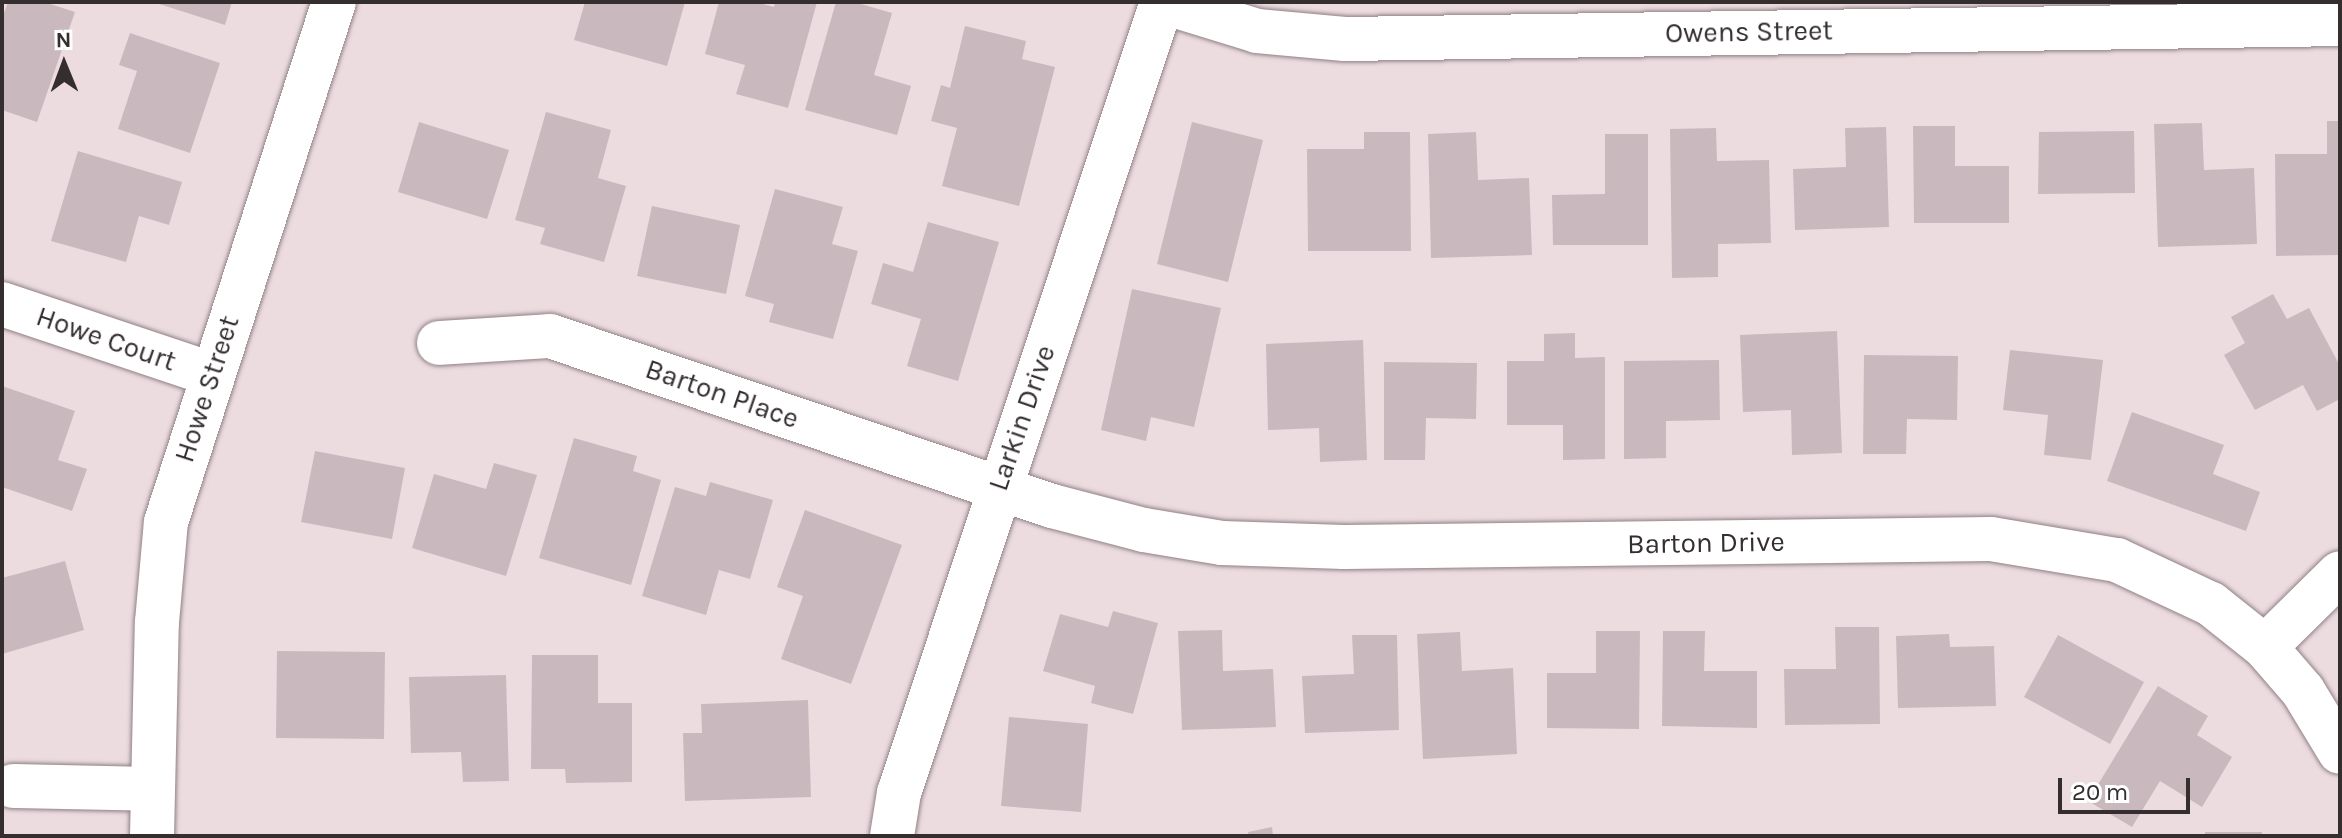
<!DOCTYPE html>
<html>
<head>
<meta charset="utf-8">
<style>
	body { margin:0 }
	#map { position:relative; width:2342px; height:838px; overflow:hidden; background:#ecdce0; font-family:Karla,sans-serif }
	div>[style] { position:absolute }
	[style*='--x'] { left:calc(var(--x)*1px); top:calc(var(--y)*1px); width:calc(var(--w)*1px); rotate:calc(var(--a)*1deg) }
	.building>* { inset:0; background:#c9b9be }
	.roads { filter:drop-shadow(0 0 2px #908186) drop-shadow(0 0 2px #908186) }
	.minor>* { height:44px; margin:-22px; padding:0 22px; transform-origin:22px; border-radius:22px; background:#fff }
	span { translate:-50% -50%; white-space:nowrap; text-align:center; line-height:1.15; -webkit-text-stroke:7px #fff; paint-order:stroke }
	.street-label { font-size:28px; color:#342e2f }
	.frame { position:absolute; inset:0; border:4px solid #342e2f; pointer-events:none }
	.north { position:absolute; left:24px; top:24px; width:80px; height:80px; -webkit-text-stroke:6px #fff; paint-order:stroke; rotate:359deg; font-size:22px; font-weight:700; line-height:32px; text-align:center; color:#342e2f }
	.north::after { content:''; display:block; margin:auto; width:28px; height:36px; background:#342e2f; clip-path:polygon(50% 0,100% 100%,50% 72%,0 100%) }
	.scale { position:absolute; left:2058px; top:778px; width:132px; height:36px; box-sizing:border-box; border:4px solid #342e2f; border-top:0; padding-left:10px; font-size:24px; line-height:28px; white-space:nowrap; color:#342e2f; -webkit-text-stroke:6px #fff; paint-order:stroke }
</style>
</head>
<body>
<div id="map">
	<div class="building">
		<i style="clip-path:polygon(8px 2px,44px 2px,75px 12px,37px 122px,2px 110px,2px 19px)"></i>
		<i style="clip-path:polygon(153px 2px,232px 2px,225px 25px)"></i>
		<i style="clip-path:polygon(585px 2px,685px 2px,667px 66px,574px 40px)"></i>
		<i style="clip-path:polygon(719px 2px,756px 2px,774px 7px,775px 2px,817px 2px,788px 108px,736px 94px,745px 65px,705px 54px)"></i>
		<i style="clip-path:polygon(836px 2px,854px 2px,892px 13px,874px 75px,911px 86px,897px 135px,805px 110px)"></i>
		<i style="clip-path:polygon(965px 26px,1026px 41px,1022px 59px,1055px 67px,1019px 206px,942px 186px,957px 128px,931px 121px,941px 85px,950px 88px)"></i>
		<i style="clip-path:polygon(130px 33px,220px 63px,190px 153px,118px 129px,137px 71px,119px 65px)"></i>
		<i style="clip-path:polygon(546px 112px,611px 130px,598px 178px,626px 186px,604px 262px,540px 244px,545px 228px,515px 220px)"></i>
		<i style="clip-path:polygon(2327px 121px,2340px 121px,2340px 255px,2276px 256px,2275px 154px,2327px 154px)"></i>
		<i style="clip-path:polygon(419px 122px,509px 150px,487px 219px,398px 192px)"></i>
		<i style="clip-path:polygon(1192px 122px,1263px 140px,1228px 282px,1157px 264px)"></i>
		<i style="clip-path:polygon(2202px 123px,2204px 170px,2254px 168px,2257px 244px,2158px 247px,2154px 124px)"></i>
		<i style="clip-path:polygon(1913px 126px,1955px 126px,1955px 166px,2009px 166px,2009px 223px,1914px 223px)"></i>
		<i style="clip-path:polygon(1886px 127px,1889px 227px,1795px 230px,1793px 169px,1846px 167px,1845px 128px)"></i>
		<i style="clip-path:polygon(1716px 128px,1717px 161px,1769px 160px,1771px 243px,1718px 244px,1718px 277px,1672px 278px,1670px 129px)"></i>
		<i style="clip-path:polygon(2134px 131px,2135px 193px,2038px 194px,2039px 132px)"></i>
		<i style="clip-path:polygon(1364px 132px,1410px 132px,1411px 251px,1308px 251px,1307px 149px,1364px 149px)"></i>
		<i style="clip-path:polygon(1476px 132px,1478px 180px,1529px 178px,1532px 255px,1431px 258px,1428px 134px)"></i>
		<i style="clip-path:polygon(1605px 134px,1648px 134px,1648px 245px,1553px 245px,1552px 195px,1605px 194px)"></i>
		<i style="clip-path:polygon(78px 151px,182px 182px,169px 225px,139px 216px,126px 262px,51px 241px)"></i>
		<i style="clip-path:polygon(775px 189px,843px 207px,832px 244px,858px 251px,833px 339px,769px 322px,774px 304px,745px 296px)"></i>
		<i style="clip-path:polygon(652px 206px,740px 225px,726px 294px,637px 276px)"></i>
		<i style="clip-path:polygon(928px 222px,999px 242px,958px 381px,907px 366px,921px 319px,871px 304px,883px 263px,913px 272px)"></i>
		<i style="clip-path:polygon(1132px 289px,1221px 308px,1194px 427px,1151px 417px,1146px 441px,1101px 430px)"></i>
		<i style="clip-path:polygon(2273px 294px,2287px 319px,2309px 308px,2340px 366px,2340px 399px,2317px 411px,2303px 385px,2255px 410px,2224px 355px,2245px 343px,2231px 317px)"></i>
		<i style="clip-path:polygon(1837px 331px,1842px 453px,1792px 455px,1791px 410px,1743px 412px,1740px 335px)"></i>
		<i style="clip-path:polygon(1575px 333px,1575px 358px,1605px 357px,1605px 459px,1563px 460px,1563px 425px,1507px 425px,1507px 361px,1544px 361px,1544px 334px)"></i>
		<i style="clip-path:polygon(1363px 340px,1367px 460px,1320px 462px,1319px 428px,1268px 430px,1266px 344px)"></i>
		<i style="clip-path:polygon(2010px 350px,2103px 360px,2091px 460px,2044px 455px,2048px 415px,2003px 410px)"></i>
		<i style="clip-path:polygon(1864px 355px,1958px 356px,1957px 420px,1907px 419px,1906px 454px,1863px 454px)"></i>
		<i style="clip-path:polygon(1719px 360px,1720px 420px,1666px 421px,1666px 458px,1624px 459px,1624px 361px)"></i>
		<i style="clip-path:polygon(1384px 362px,1477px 363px,1476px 419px,1426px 418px,1425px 460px,1384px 460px)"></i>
		<i style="clip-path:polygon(2px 386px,75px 411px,58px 460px,87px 469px,72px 511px,2px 487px)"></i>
		<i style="clip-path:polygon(2132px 412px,2224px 445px,2213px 474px,2260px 492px,2246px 531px,2107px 481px)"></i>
		<i style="clip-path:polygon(574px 438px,637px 456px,633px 471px,661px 480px,631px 585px,539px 558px)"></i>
		<i style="clip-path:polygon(315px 451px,405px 468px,392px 539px,301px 522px)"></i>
		<i style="clip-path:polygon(494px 463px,537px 475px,506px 576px,412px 548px,434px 474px,486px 489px)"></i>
		<i style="clip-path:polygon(710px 482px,773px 500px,750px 579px,719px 570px,706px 615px,642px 596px,675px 487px,706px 496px)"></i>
		<i style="clip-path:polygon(805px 510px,902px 545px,851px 684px,781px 659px,803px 596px,777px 587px)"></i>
		<i style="clip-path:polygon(65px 561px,84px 630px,2px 654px,2px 578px)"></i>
		<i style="clip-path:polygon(1113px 611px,1158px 623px,1133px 714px,1091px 703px,1095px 686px,1043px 671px,1060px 614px,1108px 627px)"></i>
		<i style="clip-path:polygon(1835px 627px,1879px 627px,1880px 724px,1785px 725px,1784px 669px,1836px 669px)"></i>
		<i style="clip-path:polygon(1222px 630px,1223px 671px,1273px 669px,1276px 727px,1182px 730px,1178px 631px)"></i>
		<i style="clip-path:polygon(1596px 631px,1640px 631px,1639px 729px,1547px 728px,1547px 673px,1596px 673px)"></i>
		<i style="clip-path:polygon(1663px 631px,1705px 631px,1704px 671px,1757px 671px,1757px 728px,1662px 726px)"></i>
		<i style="clip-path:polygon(1460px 632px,1462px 671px,1513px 668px,1517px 754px,1423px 759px,1417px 634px)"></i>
		<i style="clip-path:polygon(1949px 634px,1950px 647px,1994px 646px,1996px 706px,1898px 708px,1896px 636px)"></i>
		<i style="clip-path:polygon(1352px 635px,1397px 635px,1399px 730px,1305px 733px,1302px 676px,1354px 674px)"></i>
		<i style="clip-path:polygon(2058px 635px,2144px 682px,2110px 744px,2024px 697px)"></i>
		<i style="clip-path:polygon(277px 651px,385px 652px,384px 739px,276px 738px)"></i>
		<i style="clip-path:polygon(532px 655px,598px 655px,598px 703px,632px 703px,632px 782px,566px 783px,565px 769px,531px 769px)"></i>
		<i style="clip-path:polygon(506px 675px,509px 781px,463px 782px,461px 752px,411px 753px,409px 677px)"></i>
		<i style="clip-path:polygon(2158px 686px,2208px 716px,2197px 735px,2232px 757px,2202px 807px,2160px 781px,2132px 827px,2088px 801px)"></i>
		<i style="clip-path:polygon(808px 700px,811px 797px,685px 801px,683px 733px,702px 733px,701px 704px)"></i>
		<i style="clip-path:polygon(1009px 717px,1088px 724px,1081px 812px,1001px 806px)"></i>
		<i style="clip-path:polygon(1272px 827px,1273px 836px,1249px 836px,1248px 832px)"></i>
		<i style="clip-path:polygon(2205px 832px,2262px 832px,2262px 836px,2205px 836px)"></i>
	</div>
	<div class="roads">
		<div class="minor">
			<i style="--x:1163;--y:2;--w:98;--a:17.1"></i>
			<i style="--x:1257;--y:31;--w:88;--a:5.2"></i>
			<i style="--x:1345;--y:39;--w:995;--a:-0.86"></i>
			<i style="--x:2;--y:304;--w:220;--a:18.5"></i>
			<i style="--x:439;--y:343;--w:111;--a:-3.6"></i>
			<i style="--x:550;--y:336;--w:530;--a:18.71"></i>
			<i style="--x:1052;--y:506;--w:95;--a:14.6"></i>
			<i style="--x:1144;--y:530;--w:79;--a:9.5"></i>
			<i style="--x:1222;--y:543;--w:122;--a:1.9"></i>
			<i style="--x:1344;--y:547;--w:647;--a:-0.71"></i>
			<i style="--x:1991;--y:539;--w:128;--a:9.5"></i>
			<i style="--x:2117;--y:560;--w:104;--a:25.1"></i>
			<i style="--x:2211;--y:604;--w:69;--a:38.5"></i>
			<i style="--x:2265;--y:647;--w:58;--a:49.2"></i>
			<i style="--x:2303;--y:691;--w:71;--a:58.8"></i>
			<i style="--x:2265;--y:647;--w:105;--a:-44.6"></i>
			<i style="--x:13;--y:786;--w:139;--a:1.2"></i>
			<i style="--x:152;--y:836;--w:214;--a:-88.7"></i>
			<i style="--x:157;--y:622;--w:100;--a:-84.9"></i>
			<i style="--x:166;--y:522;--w:546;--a:-72.1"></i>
			<i style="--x:892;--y:836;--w:44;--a:-80.8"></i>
			<i style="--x:899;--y:793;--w:834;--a:-71.61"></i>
		</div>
	</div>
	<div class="street-label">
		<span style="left:1749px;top:32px;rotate:-1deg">Owens Street</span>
		<span style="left:106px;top:339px;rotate:19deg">Howe Court</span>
		<span style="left:207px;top:389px;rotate:-72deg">Howe Street</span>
		<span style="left:722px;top:394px;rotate:19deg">Barton Place</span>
		<span style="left:1022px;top:418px;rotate:-71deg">Larkin Drive</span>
		<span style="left:1706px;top:543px;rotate:-1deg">Barton Drive</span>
	</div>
	<div class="frame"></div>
	<div class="north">N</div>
	<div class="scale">20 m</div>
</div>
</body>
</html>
